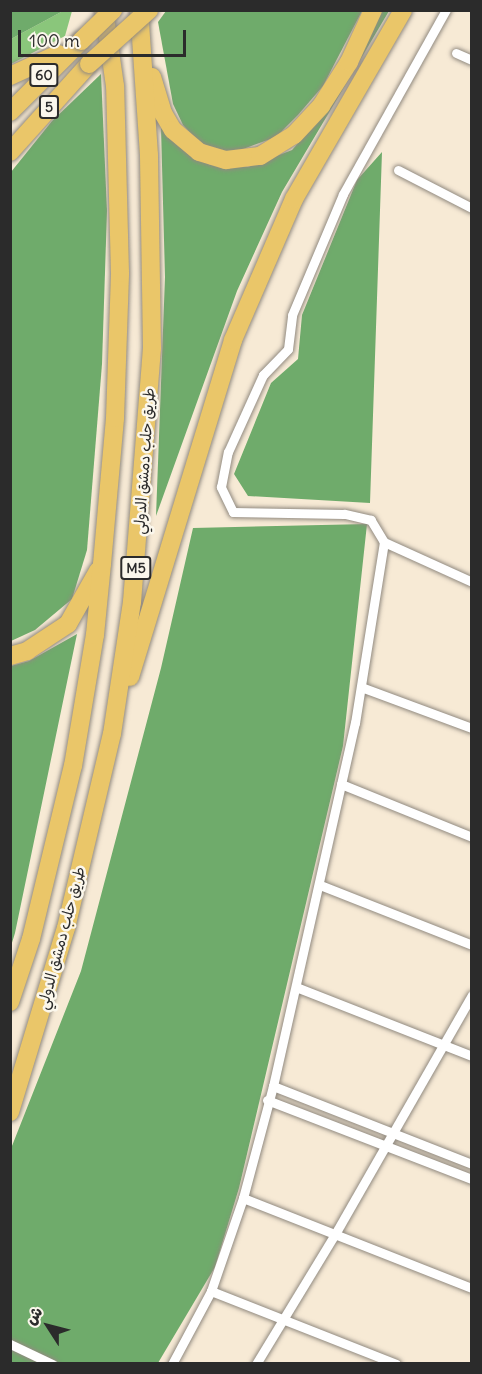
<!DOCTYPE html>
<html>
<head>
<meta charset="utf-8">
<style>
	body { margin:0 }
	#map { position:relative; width:482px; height:1374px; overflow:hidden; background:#f7ead5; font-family:Delius,"Playpen Sans Arabic",sans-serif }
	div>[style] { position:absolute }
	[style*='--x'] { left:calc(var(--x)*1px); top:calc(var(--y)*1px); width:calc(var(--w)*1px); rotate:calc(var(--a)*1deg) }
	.green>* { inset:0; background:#8ac67b }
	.forest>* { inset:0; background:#6fab6b }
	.roads { filter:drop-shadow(0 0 2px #918a80) drop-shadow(0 0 2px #918a80) }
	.street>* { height:9px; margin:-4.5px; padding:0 4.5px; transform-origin:4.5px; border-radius:4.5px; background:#fff }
	.highway>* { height:18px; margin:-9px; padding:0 9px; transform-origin:9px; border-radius:9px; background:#eac669 }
	.bridges { filter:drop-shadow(0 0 2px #918a80) drop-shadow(0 0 2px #918a80) }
	.highway-bridge>* { height:18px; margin:-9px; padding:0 9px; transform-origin:9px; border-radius:9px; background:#eac669 }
	span { translate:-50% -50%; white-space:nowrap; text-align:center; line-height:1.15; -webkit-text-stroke:5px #fbf7ec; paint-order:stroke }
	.shield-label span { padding:2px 4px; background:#fbf7ec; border:2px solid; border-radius:4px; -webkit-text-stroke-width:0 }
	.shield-label { font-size:14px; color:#2b2b2b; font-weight:700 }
	.street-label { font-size:15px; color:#2b2b2b }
	.frame { position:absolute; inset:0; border:12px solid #2b2b2b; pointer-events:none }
	.north { position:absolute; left:18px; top:1296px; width:60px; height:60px; -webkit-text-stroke:4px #fbf7ec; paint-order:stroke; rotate:306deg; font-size:16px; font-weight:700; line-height:24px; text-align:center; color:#2b2b2b }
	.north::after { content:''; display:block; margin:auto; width:21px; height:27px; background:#2b2b2b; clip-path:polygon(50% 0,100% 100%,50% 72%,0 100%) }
	.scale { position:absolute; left:18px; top:30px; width:168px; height:27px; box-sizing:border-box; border:3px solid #2b2b2b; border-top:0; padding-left:8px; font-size:18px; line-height:21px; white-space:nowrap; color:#2b2b2b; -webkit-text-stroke:4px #fbf7ec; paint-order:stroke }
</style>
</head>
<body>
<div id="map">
	<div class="green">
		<i style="clip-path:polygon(63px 11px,72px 11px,65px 36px,11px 64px,11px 39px)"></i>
	</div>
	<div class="forest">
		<i style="clip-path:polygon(11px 10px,63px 10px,63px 11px,11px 39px)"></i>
		<i style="clip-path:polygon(166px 11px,362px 11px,323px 86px,298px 115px,276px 137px,235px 152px,216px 150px,199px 142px,183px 125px,173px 104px,158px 22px)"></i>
		<i style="clip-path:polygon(382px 11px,389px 11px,282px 192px,237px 291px,156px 516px,165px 277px,161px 128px,184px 150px,210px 165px,248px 167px,292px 150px,325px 113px,357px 63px)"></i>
		<i style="clip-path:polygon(101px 74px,107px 211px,102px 364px,87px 550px,72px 599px,35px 630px,11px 641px,11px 172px,52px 121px)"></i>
		<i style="clip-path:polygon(382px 152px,370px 503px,248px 496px,234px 474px,271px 383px,298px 359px,302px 315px,357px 180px)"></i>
		<i style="clip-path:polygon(367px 524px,343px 746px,239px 1188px,215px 1267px,158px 1363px,11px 1363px,10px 1151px,81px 971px,161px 668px,193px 528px)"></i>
		<i style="clip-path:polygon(77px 634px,15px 933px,11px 946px,11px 666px,29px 661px)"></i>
	</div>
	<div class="roads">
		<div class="street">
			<i style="--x:456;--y:53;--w:17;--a:24"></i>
			<i style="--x:398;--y:170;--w:83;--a:27.2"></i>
			<i style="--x:384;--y:542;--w:97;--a:24.4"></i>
			<i style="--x:361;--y:687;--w:118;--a:20.3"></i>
			<i style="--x:341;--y:784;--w:141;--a:22"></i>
			<i style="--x:320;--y:885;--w:163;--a:21.5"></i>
			<i style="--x:296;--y:987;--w:189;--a:21.4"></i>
			<i style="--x:273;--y:1086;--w:214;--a:21.4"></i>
			<i style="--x:267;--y:1100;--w:220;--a:21.1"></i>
			<i style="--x:243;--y:1198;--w:246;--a:21.5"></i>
			<i style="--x:211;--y:1291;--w:199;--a:21.5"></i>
			<i style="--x:10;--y:1344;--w:47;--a:25.5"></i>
			<i style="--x:172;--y:1364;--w:83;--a:-61.9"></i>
			<i style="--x:211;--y:1291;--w:98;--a:-71"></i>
			<i style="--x:243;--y:1198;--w:116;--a:-75"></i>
			<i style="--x:273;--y:1086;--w:372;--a:-77.3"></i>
			<i style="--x:355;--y:723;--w:183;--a:-80.9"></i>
			<i style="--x:384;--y:542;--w:26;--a:-121"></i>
			<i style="--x:371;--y:520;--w:28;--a:-167"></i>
			<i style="--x:344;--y:514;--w:111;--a:-179"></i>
			<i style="--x:233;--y:512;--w:28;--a:-116"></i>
			<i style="--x:221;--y:487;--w:36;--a:-79"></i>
			<i style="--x:228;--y:452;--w:85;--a:-65.6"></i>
			<i style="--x:263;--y:375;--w:36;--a:-46"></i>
			<i style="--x:288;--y:349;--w:34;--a:-83"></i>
			<i style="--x:292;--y:315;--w:131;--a:-67.1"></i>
			<i style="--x:343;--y:194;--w:211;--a:-60.8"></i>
			<i style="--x:256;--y:1364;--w:152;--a:-58.7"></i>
			<i style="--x:335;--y:1234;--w:275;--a:-60.2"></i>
		</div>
		<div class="highway">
			<i style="--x:10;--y:76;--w:53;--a:-24.6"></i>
			<i style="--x:152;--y:77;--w:38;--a:73"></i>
			<i style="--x:163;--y:113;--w:20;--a:60"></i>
			<i style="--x:173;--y:130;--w:34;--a:40"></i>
			<i style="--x:199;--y:152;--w:28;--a:17"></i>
			<i style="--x:226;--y:160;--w:34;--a:-7"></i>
			<i style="--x:260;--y:156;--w:40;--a:-32"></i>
			<i style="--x:294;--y:135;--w:40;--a:-47"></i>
			<i style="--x:321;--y:106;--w:52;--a:-57.5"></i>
			<i style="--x:349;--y:62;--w:57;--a:-65.2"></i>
			<i style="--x:10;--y:112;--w:100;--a:-45"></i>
			<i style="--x:10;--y:152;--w:118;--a:-48.1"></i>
			<i style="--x:10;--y:656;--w:18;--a:-16"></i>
			<i style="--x:27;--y:651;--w:49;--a:-33.4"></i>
			<i style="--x:68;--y:624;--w:61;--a:-60.5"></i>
			<i style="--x:130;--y:677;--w:352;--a:-73"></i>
			<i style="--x:233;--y:340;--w:154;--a:-66.6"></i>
			<i style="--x:294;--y:199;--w:218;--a:-60"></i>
			<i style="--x:10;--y:1002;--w:66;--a:-71.6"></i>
			<i style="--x:31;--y:939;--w:178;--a:-76.4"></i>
			<i style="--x:73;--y:766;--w:133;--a:-80.5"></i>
			<i style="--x:95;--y:635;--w:71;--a:-84.4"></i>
			<i style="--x:102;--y:564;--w:147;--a:-84.9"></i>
			<i style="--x:115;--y:418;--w:145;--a:-88"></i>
			<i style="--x:120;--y:273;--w:187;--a:-91.5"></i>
			<i style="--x:115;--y:86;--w:77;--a:-98.2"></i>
			<i style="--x:10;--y:1112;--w:192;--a:-73.1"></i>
			<i style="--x:66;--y:928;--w:199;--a:-76.7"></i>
			<i style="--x:112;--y:734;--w:134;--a:-81.4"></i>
			<i style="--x:132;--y:602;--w:255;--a:-85.5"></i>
			<i style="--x:152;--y:348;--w:193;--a:-90.9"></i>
			<i style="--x:149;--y:155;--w:145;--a:-93.9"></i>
		</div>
	</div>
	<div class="bridges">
		<div class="highway-bridge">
			<i style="--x:81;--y:41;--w:45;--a:-44.1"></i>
			<i style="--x:89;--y:64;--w:81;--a:-42"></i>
		</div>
	</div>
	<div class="shield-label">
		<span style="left:44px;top:75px">60</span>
		<span style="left:49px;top:107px">5</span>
		<span style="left:136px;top:568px">M5</span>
	</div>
	<div class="street-label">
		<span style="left:144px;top:461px;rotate:-86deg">طريق حلب دمشق الدولي</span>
		<span style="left:61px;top:938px;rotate:-75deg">طريق حلب دمشق الدولي</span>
	</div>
	<div class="frame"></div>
	<div class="north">ش</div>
	<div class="scale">100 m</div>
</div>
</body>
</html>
